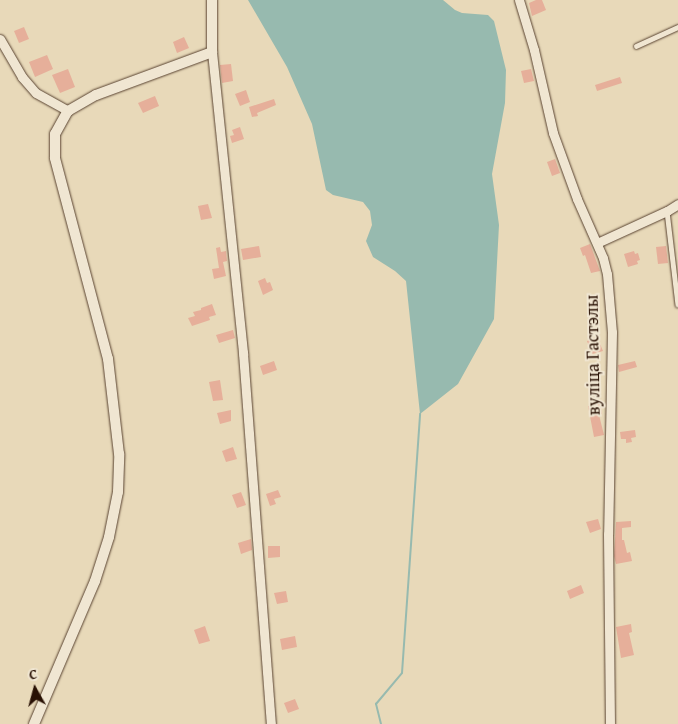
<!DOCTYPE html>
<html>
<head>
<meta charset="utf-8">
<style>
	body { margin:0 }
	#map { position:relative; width:678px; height:724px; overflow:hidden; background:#e8d9b9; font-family:"Gentium Book Plus",serif }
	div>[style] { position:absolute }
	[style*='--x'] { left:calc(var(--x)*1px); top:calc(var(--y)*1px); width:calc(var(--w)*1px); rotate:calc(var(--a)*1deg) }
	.water>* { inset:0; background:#97baaf }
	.stream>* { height:2px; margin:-1px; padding:0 1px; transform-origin:1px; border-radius:1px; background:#97baaf }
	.building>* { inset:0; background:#e6af9a }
	.roads { filter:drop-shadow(0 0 1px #594331) drop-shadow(0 0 1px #594331) }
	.service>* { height:4.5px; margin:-2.25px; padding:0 2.25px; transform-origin:2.25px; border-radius:2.25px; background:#f0e6d2 }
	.minor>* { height:9px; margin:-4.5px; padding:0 4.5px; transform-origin:4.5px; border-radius:4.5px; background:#f0e6d2 }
	.tertiary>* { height:10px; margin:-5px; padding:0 5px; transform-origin:5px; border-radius:5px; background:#f0e6d2 }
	span { translate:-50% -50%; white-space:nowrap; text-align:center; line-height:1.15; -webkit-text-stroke:4px #f0e6d2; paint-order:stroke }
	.street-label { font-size:18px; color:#291104 }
	.north { position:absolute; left:10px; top:664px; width:50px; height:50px; -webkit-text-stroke:4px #f0e6d2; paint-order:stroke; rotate:353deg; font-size:14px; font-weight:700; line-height:20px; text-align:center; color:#291104 }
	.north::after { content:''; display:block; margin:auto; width:18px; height:22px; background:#291104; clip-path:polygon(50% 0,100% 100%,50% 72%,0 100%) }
</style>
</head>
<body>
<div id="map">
	<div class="water">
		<i style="clip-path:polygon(248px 0,443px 0,455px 10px,462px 13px,488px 15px,494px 21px,506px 70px,505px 103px,492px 174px,499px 225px,494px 319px,458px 384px,420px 414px,406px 281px,395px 271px,373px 257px,366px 241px,372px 225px,370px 211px,363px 202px,333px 195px,326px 190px,312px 124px,287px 67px)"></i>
	</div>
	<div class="stream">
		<i style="--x:381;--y:724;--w:21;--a:-104"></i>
		<i style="--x:376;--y:704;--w:40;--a:-50"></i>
		<i style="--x:402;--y:673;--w:260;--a:-86"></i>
	</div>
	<div class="building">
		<i style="clip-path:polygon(536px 0,542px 0,546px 10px,532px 16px,529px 3px)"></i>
		<i style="clip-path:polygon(24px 27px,29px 39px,19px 43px,14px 31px)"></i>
		<i style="clip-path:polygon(184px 37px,189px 48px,177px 53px,173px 42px)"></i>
		<i style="clip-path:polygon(47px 55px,53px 69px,35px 77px,29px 62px)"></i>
		<i style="clip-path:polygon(231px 64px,233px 81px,222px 83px,220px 65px)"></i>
		<i style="clip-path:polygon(68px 69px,75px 87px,60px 93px,52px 75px)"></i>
		<i style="clip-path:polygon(531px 69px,534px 81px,524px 83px,521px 71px)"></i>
		<i style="clip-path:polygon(620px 77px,622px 83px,597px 91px,595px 85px)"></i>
		<i style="clip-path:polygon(246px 90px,250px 102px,240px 106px,235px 94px)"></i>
		<i style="clip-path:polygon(155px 96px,159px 106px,143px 113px,138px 103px)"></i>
		<i style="clip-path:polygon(274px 99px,276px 105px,257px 113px,258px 116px,252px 117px,249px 107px)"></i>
		<i style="clip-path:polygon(240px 127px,244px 139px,232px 143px,230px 136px,234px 135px,232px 130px)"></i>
		<i style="clip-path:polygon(555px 159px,560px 173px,552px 176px,547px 162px)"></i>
		<i style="clip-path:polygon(208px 204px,212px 218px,201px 220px,198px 206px)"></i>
		<i style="clip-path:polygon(590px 244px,600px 271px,591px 273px,585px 255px,583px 256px,580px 248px)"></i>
		<i style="clip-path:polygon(259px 246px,261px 257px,243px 260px,241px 249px)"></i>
		<i style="clip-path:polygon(666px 246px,668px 263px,658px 264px,656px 247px)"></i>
		<i style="clip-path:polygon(220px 247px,221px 252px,226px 251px,227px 261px,223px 262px,226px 276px,214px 279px,212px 269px,219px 268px,216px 248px)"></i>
		<i style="clip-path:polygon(634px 251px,635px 254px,638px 253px,640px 260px,637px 261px,638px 264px,628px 267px,624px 254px)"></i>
		<i style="clip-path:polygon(265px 278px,267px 283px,270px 282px,273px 290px,263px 295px,258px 281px)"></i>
		<i style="clip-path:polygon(212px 304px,216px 315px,209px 317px,210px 320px,192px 326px,188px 318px,195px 316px,193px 312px,201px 310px,201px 308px)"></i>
		<i style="clip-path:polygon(233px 330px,235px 338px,219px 343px,216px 335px)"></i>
		<i style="clip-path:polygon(597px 337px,603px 351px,592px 354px,587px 341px)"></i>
		<i style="clip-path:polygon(274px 361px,277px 370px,263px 375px,260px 366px)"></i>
		<i style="clip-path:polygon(635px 361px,637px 367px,619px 372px,618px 365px)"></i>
		<i style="clip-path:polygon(220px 380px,223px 400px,213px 401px,209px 382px)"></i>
		<i style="clip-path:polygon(600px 404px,602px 414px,599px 415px,604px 435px,594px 437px,588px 406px)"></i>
		<i style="clip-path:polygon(231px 410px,231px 421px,220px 424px,217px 413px)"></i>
		<i style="clip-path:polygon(635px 430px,636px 437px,631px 438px,632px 442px,626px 443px,626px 439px,621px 439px,620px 432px)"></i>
		<i style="clip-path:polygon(233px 447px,237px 459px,226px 462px,222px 451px)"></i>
		<i style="clip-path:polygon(278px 490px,281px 497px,274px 499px,276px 504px,270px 506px,266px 494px)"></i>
		<i style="clip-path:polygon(241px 492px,246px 505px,237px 508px,232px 495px)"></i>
		<i style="clip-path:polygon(598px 519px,601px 529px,590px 533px,586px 522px)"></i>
		<i style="clip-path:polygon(631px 521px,631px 527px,622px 528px,622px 540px,624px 540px,627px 553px,630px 552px,632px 561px,616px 564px,614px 556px,616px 522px)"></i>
		<i style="clip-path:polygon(251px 539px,252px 550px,241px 554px,238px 543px)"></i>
		<i style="clip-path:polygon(268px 546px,280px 546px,280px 557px,268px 558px)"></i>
		<i style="clip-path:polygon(581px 585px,584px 593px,570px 599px,567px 591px)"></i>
		<i style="clip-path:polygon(286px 591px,288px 602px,277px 604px,274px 593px)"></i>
		<i style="clip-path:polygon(631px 624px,632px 632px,629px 633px,634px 655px,621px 658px,616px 627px)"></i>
		<i style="clip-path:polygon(205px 626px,210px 641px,199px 644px,194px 630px)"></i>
		<i style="clip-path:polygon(295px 636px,297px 647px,282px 650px,280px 639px)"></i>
		<i style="clip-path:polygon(295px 699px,299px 709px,288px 713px,284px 703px)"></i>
	</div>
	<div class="roads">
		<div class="service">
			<i style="--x:636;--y:46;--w:46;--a:-24.3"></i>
			<i style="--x:667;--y:211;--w:94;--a:83.3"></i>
		</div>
		<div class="minor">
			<i style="--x:519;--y:0;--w:52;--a:73.3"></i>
			<i style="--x:534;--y:50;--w:85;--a:77.1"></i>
			<i style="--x:553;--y:133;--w:70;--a:70"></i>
			<i style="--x:577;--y:199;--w:64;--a:66.2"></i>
			<i style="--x:603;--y:258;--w:16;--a:76"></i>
			<i style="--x:607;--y:274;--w:58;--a:85.1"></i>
			<i style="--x:612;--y:332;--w:202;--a:91.1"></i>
			<i style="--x:608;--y:534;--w:190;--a:89.4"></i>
			<i style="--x:0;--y:39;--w:44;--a:59.9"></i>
			<i style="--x:22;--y:77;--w:21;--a:49"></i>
			<i style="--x:36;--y:93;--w:37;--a:29"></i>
			<i style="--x:212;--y:52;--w:303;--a:84.1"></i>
			<i style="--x:243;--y:353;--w:372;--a:85.7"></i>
			<i style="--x:597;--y:243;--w:77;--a:-24.6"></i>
			<i style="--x:667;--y:211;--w:13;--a:-32"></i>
		</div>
		<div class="tertiary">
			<i style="--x:34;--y:724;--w:155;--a:-66.9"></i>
			<i style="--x:95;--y:581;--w:46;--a:-72.3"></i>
			<i style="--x:109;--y:537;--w:46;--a:-78.7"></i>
			<i style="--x:118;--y:492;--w:38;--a:-88"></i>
			<i style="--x:119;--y:454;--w:96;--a:-96.6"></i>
			<i style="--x:108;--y:359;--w:208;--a:-104.8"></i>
			<i style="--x:55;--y:158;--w:24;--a:-90"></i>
			<i style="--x:55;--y:134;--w:26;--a:-61"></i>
			<i style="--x:68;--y:111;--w:32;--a:-30"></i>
			<i style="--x:96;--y:95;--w:124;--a:-20.3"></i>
			<i style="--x:212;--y:52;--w:52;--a:-90"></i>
		</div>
	</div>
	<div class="street-label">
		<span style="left:593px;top:355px;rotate:-91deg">вуліца Гастэлы</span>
	</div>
	<div class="north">С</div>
</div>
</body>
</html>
